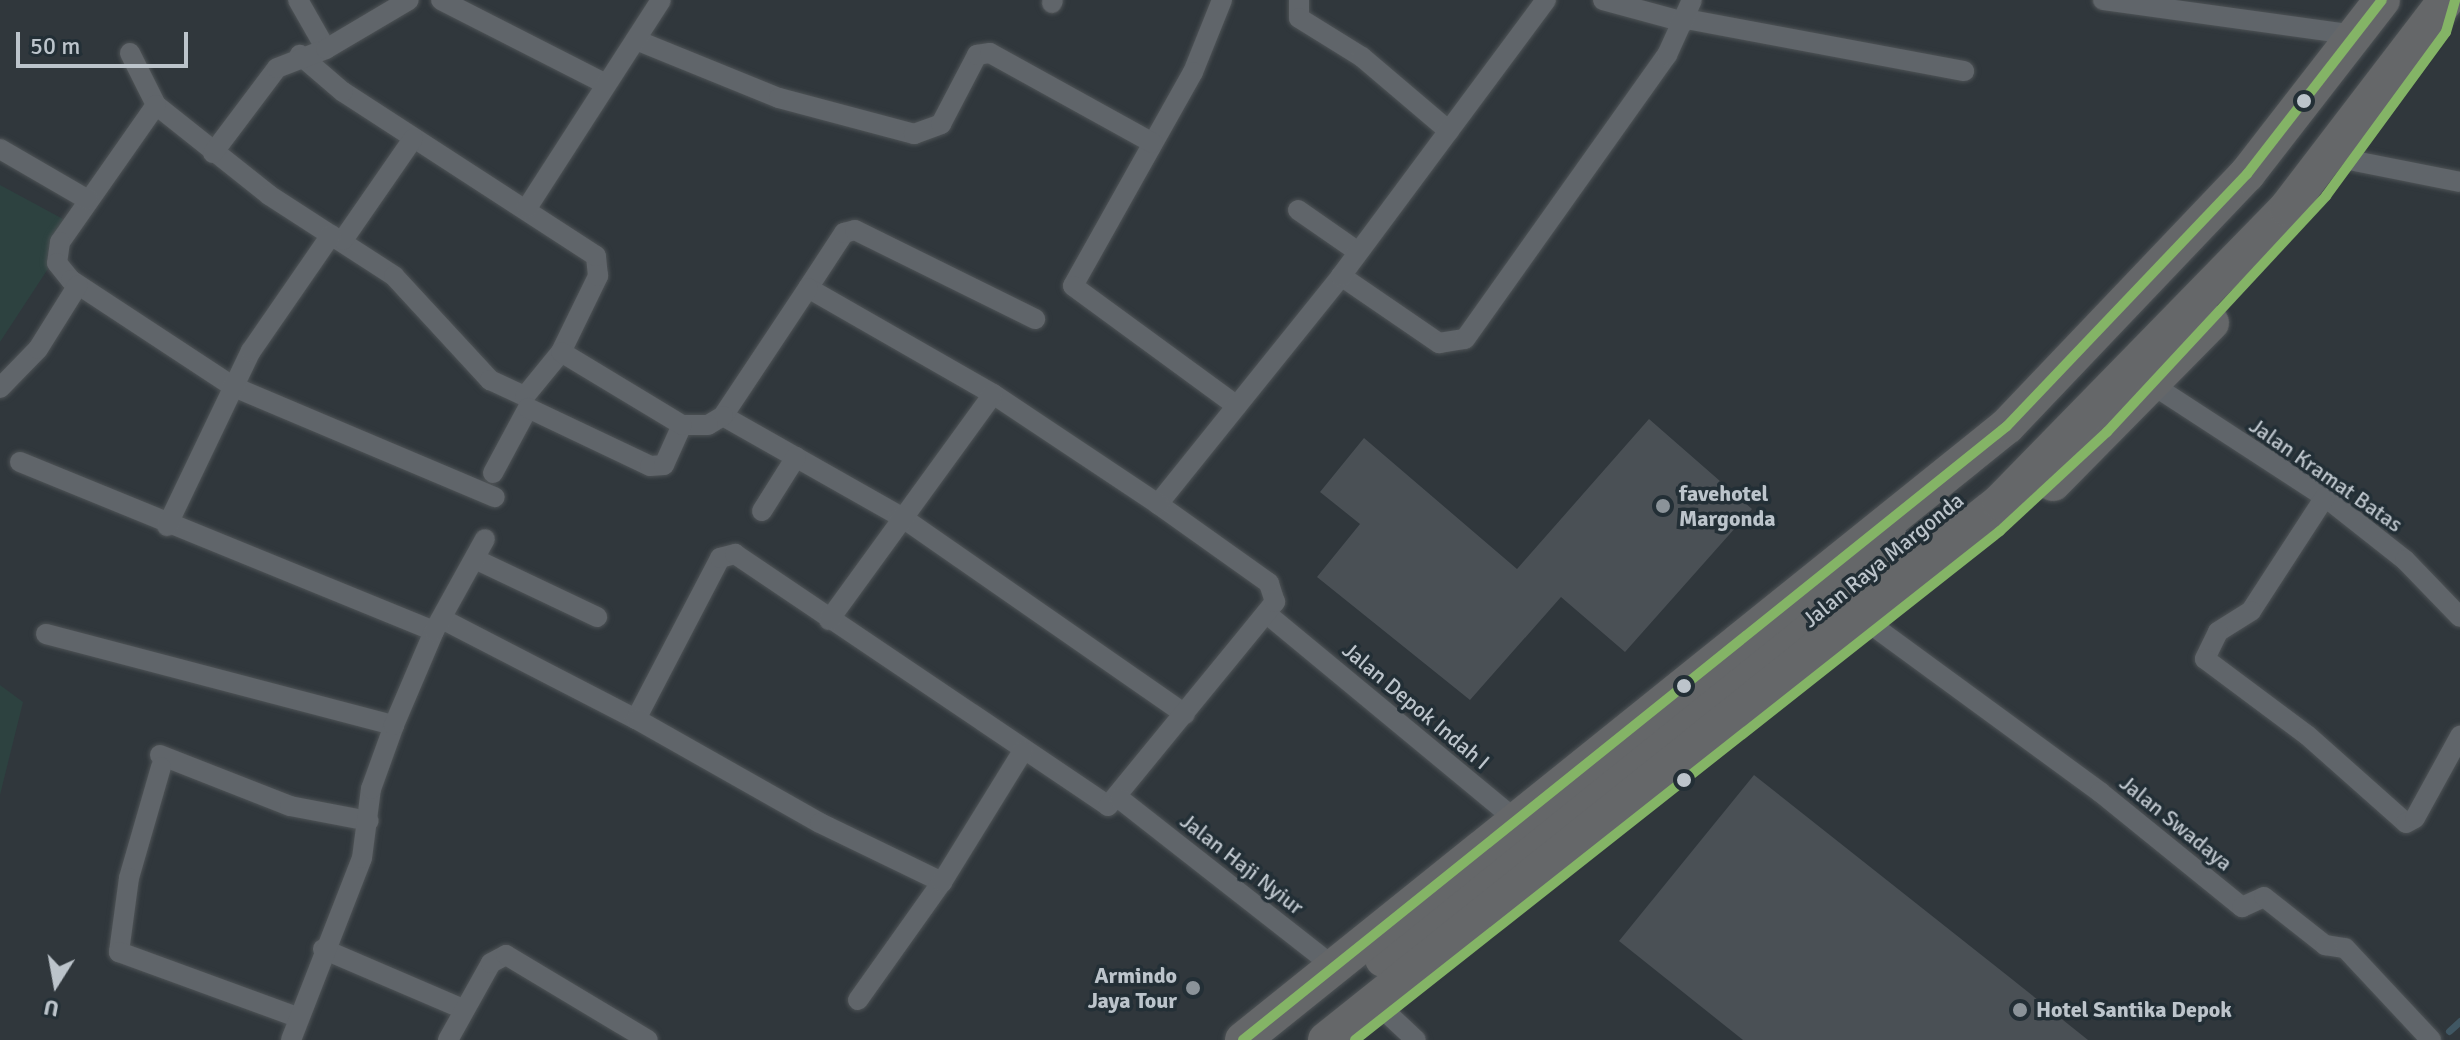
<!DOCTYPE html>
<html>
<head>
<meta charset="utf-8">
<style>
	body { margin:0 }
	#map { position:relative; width:2460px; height:1040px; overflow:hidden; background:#30373c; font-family:Signika,sans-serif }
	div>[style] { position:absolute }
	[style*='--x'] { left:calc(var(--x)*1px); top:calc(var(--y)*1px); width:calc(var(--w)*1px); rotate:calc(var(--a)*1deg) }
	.green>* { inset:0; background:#2d4240 }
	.stream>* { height:7px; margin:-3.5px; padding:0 3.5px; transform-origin:3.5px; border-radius:3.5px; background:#405763 }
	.building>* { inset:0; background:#4a5055 }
	.roads { filter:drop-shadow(0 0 2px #4e5356) drop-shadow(0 0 2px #4e5356) }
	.street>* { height:20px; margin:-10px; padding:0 10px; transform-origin:10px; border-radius:10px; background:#60656a }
	.highway>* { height:36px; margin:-18px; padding:0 18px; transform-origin:18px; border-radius:18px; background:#656769 }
	.bus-1>* { height:10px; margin:-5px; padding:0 5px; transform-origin:5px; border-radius:5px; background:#84b466 }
	.dots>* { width:22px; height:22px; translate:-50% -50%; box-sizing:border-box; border:4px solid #232f36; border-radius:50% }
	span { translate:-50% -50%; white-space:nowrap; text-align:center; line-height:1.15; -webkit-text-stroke:7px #232f36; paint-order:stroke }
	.street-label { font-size:22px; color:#bcc4cb }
	.poi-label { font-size:22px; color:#bcc4cb; font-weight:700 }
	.left { translate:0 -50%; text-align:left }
	.right { translate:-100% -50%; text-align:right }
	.north { position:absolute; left:16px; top:944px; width:80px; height:80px; -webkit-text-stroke:6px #232f36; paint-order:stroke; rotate:191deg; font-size:22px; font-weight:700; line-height:32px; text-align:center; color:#bcc4cb }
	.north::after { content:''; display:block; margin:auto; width:28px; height:36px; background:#bcc4cb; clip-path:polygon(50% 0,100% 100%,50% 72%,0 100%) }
	.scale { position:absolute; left:16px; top:32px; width:172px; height:36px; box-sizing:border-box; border:4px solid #bcc4cb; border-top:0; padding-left:10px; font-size:24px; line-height:28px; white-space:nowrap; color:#bcc4cb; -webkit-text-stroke:6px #232f36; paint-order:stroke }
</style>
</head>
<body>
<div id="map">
	<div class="green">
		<i style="clip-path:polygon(0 185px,76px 226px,0 342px)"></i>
		<i style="clip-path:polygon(0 685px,23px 702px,0 795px)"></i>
	</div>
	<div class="stream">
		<i style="--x:2449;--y:1031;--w:15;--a:-42"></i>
	</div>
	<div class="building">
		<i style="clip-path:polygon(1649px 419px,1752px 509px,1625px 652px,1561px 597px,1470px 700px,1317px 577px,1360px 524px,1320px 492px,1364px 438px,1517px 569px)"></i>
		<i style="clip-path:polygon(1754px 775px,2013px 980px,2088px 1040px,1743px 1040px,1619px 941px)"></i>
	</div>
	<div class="roads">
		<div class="street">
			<i style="--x:298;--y:0;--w:56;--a:60.3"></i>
			<i style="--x:441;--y:0;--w:185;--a:27"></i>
			<i style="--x:1222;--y:0;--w:78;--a:111.9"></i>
			<i style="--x:1193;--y:72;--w:245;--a:119.3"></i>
			<i style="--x:1073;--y:286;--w:203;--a:36.2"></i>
			<i style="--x:1299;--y:0;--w:18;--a:90"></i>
			<i style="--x:1299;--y:18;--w:74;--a:31.8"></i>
			<i style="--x:1362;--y:57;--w:114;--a:40.4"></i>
			<i style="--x:1603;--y:0;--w:84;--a:15.2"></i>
			<i style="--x:2103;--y:0;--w:255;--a:7.9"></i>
			<i style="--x:1052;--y:3;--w:3;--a:-72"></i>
			<i style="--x:1686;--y:19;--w:283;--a:10.6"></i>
			<i style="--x:636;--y:40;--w:154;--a:22.1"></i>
			<i style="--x:779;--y:98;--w:140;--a:14.9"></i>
			<i style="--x:914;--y:134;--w:29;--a:-20"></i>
			<i style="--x:941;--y:124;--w:78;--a:-62.4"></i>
			<i style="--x:977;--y:55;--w:13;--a:-9"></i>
			<i style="--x:990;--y:53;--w:186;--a:28.9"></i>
			<i style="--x:130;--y:53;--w:58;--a:63.4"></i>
			<i style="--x:156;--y:105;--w:144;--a:38.5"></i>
			<i style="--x:269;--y:195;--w:149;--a:32.9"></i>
			<i style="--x:394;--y:276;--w:142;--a:47.3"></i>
			<i style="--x:490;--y:380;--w:38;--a:25"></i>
			<i style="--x:525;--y:396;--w:57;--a:-50.7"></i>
			<i style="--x:561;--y:352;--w:85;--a:-64"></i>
			<i style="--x:598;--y:276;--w:20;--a:-96"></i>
			<i style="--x:596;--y:256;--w:302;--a:-147"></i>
			<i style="--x:343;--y:92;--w:57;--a:-139.3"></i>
			<i style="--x:156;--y:105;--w:167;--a:125"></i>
			<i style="--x:60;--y:242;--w:21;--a:98"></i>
			<i style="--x:57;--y:263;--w:22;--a:51"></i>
			<i style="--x:71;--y:280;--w:195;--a:33.3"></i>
			<i style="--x:234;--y:387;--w:283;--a:22.9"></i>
			<i style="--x:0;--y:149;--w:102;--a:30.1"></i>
			<i style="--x:213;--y:153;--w:106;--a:-53"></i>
			<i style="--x:277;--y:68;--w:53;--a:-21.2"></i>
			<i style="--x:326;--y:49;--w:96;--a:-30.6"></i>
			<i style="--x:2354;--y:161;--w:108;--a:11.2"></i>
			<i style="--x:527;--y:208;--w:247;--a:-57.2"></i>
			<i style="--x:1298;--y:210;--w:72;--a:34.8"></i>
			<i style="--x:343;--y:240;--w:123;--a:-55.3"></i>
			<i style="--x:1341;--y:276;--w:119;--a:34.4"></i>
			<i style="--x:1439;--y:343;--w:26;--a:-9"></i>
			<i style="--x:1465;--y:339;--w:349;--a:-54.6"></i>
			<i style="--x:1667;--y:55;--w:60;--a:-65.6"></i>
			<i style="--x:808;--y:288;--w:66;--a:-56.8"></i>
			<i style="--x:844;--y:233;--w:11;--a:-15"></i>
			<i style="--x:855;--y:230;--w:201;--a:26.3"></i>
			<i style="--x:2153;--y:385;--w:205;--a:33.1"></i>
			<i style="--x:2325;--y:497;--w:102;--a:38.2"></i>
			<i style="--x:2405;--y:560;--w:79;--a:46"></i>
			<i style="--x:0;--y:388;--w:54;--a:-45.7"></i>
			<i style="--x:38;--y:349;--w:75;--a:-58"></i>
			<i style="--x:723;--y:416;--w:203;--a:29.5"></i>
			<i style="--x:900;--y:516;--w:347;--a:34.8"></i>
			<i style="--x:20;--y:462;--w:447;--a:22.2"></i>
			<i style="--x:493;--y:473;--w:74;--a:-61.7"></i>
			<i style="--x:528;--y:408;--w:135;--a:25.4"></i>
			<i style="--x:650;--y:466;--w:14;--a:-4"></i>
			<i style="--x:664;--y:465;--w:44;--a:-65.8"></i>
			<i style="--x:2325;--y:497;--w:136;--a:123"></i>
			<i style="--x:2251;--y:611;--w:39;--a:148"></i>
			<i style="--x:2218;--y:632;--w:30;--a:116"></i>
			<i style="--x:2205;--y:659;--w:127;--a:36.7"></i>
			<i style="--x:2307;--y:735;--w:132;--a:41.6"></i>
			<i style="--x:2406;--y:823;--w:10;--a:-29"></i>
			<i style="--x:2415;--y:818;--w:94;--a:-61.2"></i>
			<i style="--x:1158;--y:504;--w:292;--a:-51.2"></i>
			<i style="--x:1341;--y:276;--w:344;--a:-53.4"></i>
			<i style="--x:762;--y:511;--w:64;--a:-57.8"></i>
			<i style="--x:167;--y:526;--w:194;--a:-64.4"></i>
			<i style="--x:251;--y:351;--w:141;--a:-55.4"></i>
			<i style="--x:477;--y:560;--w:133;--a:25.4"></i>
			<i style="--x:1267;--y:614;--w:332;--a:39.6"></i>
			<i style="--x:444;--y:620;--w:216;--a:27.3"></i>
			<i style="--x:636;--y:719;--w:182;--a:-62.4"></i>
			<i style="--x:720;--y:558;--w:16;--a:-15"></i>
			<i style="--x:735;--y:554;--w:450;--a:34"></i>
			<i style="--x:1108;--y:806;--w:264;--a:-50.7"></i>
			<i style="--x:1275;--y:602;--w:20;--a:-108"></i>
			<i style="--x:1269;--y:583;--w:136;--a:-144.6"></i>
			<i style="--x:1158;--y:504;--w:198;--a:-146.3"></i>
			<i style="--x:993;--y:394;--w:213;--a:-150.2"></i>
			<i style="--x:808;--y:288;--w:154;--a:123.6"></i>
			<i style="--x:723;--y:416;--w:17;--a:149"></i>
			<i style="--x:708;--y:425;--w:26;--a:180"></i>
			<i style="--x:682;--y:425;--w:141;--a:-148.9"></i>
			<i style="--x:829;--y:620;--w:279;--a:-54"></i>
			<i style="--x:1876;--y:628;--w:278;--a:36.2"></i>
			<i style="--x:2100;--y:792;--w:183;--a:39"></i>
			<i style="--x:2242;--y:907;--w:24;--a:-24"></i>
			<i style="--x:2264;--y:897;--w:78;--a:38.2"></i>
			<i style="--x:2325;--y:945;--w:20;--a:9"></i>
			<i style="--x:2345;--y:948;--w:126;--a:46.9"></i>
			<i style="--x:46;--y:634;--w:360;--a:14.7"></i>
			<i style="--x:636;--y:719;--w:211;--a:29.5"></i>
			<i style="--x:820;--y:823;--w:136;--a:25.8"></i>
			<i style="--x:160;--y:755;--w:140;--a:21.4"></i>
			<i style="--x:290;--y:806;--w:80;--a:10.8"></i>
			<i style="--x:161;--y:767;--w:116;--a:106.1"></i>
			<i style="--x:129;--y:878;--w:75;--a:97.7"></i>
			<i style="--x:119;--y:952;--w:192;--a:20.1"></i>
			<i style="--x:1120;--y:799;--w:272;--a:38.1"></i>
			<i style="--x:323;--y:949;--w:152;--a:23.2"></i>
			<i style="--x:858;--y:1000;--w:145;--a:-54.6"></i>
			<i style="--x:942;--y:882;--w:154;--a:-58.3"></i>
			<i style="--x:1388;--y:1014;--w:38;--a:43"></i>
			<i style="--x:291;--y:1040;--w:195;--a:-68.7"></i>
			<i style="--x:362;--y:858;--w:70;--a:-82.6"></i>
			<i style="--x:371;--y:789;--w:68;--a:-70.2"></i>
			<i style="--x:394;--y:725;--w:102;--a:-66.9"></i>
			<i style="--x:434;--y:631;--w:105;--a:-61"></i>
			<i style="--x:448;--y:1040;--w:88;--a:-60.8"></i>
			<i style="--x:491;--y:963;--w:17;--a:-28"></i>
			<i style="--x:506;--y:955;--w:165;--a:30.9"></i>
		</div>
		<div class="highway">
			<i style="--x:2053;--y:483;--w:225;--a:-45.4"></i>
			<i style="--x:1383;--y:959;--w:660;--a:-38.61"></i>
			<i style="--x:1243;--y:1040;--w:980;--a:-38.79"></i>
			<i style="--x:2007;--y:426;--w:348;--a:-46.4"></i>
			<i style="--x:2247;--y:174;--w:220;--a:-52.2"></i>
			<i style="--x:1326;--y:1040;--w:862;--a:-38.6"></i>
			<i style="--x:2000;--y:502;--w:411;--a:-45.7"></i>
			<i style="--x:2287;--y:208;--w:262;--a:-52.6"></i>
		</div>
	</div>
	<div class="bus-1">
		<i style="--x:1243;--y:1040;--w:980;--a:-38.79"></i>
		<i style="--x:2007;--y:426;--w:348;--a:-46.4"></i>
		<i style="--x:2247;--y:174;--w:220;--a:-52.2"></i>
		<i style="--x:1355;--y:1040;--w:822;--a:-38.28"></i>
		<i style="--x:2000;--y:531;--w:146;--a:-42.8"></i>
		<i style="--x:2107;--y:432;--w:322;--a:-47.1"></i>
		<i style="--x:2326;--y:196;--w:203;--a:-53.8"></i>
		<i style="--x:2446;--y:32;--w:33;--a:-74"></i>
	</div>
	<div class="dots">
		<i style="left:2304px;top:101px;background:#bcc4cb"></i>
		<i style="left:1663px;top:506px;background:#8b9399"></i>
		<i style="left:1684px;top:686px;background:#bcc4cb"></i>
		<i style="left:1684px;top:780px;background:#bcc4cb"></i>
		<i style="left:1193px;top:988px;background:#8b9399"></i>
		<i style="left:2020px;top:1010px;background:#8b9399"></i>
	</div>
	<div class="street-label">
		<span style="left:2326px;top:475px;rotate:35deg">Jalan Kramat Batas</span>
		<span style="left:1883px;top:560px;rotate:-39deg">Jalan Raya Margonda</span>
		<span style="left:1416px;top:706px;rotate:40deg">Jalan Depok Indah I</span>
		<span style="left:2176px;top:823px;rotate:39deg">Jalan Swadaya</span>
		<span style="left:1242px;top:864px;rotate:38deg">Jalan Haji Nyiur</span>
	</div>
	<div class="poi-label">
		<span class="left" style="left:1679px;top:506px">favehotel<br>Margonda</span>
		<span class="right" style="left:1177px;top:988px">Armindo<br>Jaya Tour</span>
		<span class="left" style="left:2036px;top:1010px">Hotel Santika Depok</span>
	</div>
	<div class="north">U</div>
	<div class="scale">50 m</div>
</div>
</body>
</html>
